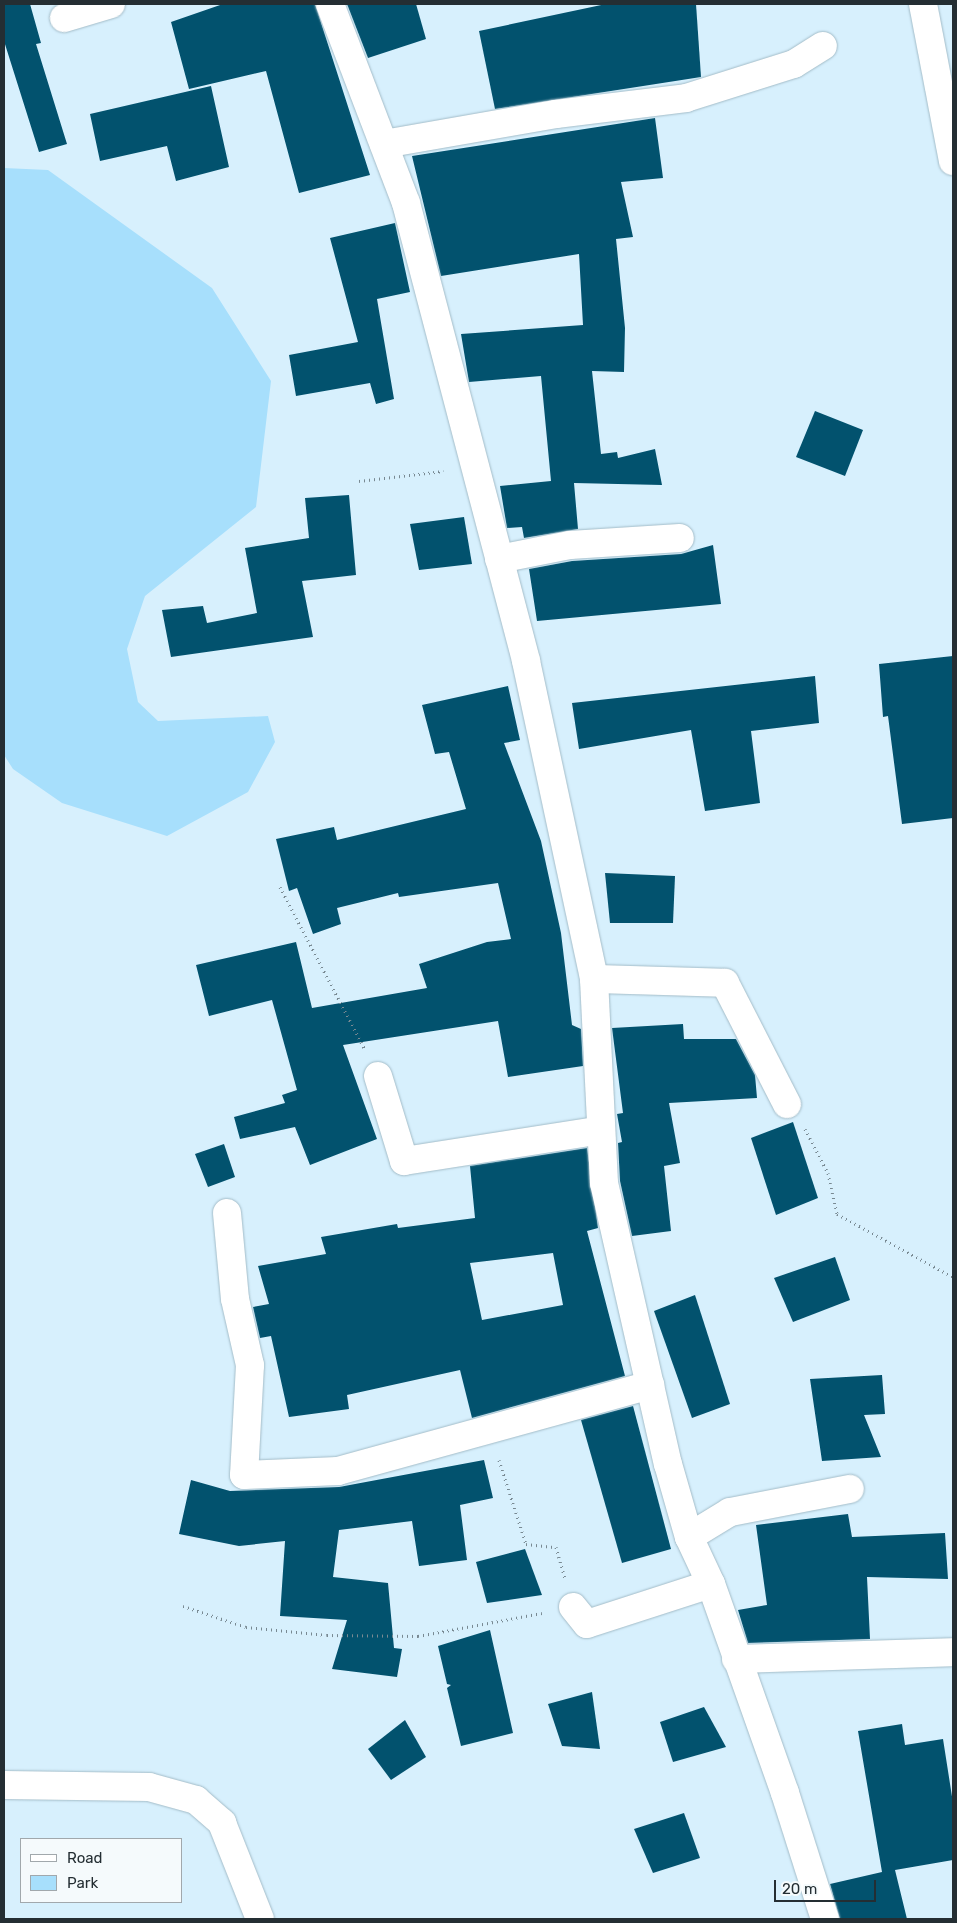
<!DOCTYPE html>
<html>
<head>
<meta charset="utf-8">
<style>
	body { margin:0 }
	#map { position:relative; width:957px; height:1923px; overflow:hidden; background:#d7f0fd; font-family:Rubik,sans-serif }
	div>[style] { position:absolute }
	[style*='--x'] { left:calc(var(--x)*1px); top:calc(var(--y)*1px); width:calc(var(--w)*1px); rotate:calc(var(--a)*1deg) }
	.green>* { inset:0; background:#a7dffc }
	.building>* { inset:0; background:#02526e }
	.path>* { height:3px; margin-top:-1.5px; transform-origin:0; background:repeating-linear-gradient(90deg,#788992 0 1px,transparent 0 5px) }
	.roads { filter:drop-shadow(0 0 1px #a3bcc8) drop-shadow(0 0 1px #a3bcc8) }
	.minor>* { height:28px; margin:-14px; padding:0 14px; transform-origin:14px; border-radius:14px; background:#fff }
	span { translate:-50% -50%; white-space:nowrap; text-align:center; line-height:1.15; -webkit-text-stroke:5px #f5fafc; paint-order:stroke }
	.frame { position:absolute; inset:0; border:5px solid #242e33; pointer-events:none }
	.legend { position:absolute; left:20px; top:1838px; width:162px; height:65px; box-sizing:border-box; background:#f5fafc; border:1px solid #a1a8ac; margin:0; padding:6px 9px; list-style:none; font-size:15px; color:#242e33 }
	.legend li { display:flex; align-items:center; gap:10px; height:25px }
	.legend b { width:25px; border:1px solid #a1a8ac }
	.scale { position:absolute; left:774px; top:1880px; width:102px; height:22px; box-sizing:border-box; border:2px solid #242e33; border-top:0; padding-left:6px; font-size:15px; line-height:18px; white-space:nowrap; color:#242e33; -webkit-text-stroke:4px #f5fafc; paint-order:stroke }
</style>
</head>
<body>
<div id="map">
	<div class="green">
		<i style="clip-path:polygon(4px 168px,48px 170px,212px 288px,271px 381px,256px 507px,145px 596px,127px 649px,138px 702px,158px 721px,268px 716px,275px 742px,248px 792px,167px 836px,62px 803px,13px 769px,4px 755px)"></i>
	</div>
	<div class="building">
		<i style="clip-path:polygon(4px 4px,30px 4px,41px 43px,36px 44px,67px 144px,39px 152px,4px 41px)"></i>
		<i style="clip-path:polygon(223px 4px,315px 4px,370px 175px,299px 193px,266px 71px,189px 89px,171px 22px)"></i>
		<i style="clip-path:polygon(347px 4px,416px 4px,426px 39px,368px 58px)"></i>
		<i style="clip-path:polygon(606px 4px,696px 4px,701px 77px,495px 109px,479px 31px)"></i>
		<i style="clip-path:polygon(211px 86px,229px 167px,176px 181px,167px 146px,100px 161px,90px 114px)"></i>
		<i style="clip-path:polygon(655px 118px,663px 178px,621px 182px,633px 237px,616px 239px,625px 328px,624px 372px,592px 371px,601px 454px,617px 452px,618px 458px,655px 449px,662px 485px,574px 483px,578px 529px,524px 538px,522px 527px,507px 528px,500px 486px,551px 481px,541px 376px,469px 382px,461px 334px,583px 325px,579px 254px,441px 276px,412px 156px)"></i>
		<i style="clip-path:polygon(395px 223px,410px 292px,377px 299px,394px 399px,376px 404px,370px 383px,296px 396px,289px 355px,358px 342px,330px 238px)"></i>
		<i style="clip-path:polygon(815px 411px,863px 430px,845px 476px,796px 457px)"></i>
		<i style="clip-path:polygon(349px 495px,356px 575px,302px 581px,313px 637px,171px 657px,162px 610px,203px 606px,207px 623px,257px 613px,245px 548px,309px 538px,305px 498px)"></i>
		<i style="clip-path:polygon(464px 517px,472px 564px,419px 570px,410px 524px)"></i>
		<i style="clip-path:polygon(713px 545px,721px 604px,537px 621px,529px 569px,572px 561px,681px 554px)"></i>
		<i style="clip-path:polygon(953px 656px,953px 818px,902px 824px,888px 716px,883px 717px,879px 664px)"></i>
		<i style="clip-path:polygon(815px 676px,819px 723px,751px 731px,760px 803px,705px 811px,691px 730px,579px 749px,572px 703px)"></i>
		<i style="clip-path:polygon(508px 686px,520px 740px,504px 743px,541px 841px,561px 933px,572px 1025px,581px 1029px,583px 1066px,508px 1077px,498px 1021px,343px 1045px,377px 1139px,310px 1165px,295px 1127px,240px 1139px,234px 1117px,285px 1103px,282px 1095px,297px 1090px,272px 1000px,209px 1016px,196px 965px,296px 942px,312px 1008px,427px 988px,419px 964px,487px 942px,511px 939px,498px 883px,399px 897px,398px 893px,337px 908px,341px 924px,313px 934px,297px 888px,289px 891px,276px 839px,334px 827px,337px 840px,466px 809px,449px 752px,435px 754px,422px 705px)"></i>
		<i style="clip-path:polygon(605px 873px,675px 876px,673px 923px,610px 923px)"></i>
		<i style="clip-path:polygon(683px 1024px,684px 1039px,736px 1039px,755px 1075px,757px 1098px,669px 1103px,680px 1163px,664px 1166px,671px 1231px,632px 1236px,620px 1181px,618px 1143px,622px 1142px,617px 1114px,623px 1113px,612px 1028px)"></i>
		<i style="clip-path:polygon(793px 1122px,818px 1198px,776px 1215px,751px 1138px)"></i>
		<i style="clip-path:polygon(224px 1144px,235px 1177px,208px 1187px,195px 1154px)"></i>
		<i style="clip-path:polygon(evenodd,587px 1148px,598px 1228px,587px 1231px,625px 1376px,472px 1418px,460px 1370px,347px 1395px,349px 1409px,289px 1417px,271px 1336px,260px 1338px,253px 1307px,269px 1304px,258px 1266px,326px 1254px,321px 1237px,397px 1224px,398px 1228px,475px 1218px,470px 1166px,587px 1148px,553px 1253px,563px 1305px,482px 1320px,470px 1263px,553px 1253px)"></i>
		<i style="clip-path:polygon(835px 1257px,850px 1300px,793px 1322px,774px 1278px)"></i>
		<i style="clip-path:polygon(695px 1295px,730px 1404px,692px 1418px,654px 1311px)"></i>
		<i style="clip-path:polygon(882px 1375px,885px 1414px,864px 1415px,881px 1457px,822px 1461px,810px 1379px)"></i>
		<i style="clip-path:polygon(633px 1406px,671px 1549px,622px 1563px,581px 1420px)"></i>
		<i style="clip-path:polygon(484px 1460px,493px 1498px,460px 1505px,467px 1560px,419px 1566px,412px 1521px,339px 1530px,333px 1577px,388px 1583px,394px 1648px,402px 1649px,397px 1677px,332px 1669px,347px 1620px,280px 1616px,285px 1541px,239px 1546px,179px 1534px,191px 1480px,230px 1491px,339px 1487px)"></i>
		<i style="clip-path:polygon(848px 1514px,852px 1537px,945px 1533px,948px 1579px,867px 1577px,870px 1639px,748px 1643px,738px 1610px,767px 1605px,756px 1525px)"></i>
		<i style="clip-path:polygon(525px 1549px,542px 1595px,487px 1603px,476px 1562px)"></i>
		<i style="clip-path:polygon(490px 1630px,513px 1733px,461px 1746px,447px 1688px,451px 1685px,447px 1684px,438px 1646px)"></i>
		<i style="clip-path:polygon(592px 1692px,600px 1749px,562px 1746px,548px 1704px)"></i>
		<i style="clip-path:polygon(704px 1707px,726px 1747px,673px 1762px,660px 1722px)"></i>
		<i style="clip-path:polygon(405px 1720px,426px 1757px,391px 1780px,368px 1749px)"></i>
		<i style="clip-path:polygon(902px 1724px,905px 1745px,943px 1739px,953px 1803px,953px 1860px,895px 1870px,907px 1919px,840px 1919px,830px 1884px,882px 1872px,858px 1731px)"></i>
		<i style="clip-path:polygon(684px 1813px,700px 1858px,653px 1873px,634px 1829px)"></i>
	</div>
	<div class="path">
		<i style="--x:359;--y:481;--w:85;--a:-6.8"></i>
		<i style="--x:280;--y:887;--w:182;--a:62.4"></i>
		<i style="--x:805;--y:1129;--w:50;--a:62.4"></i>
		<i style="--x:828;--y:1173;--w:42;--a:77.6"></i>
		<i style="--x:837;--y:1214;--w:132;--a:28.5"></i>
		<i style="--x:499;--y:1460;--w:88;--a:72.2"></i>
		<i style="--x:526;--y:1544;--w:30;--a:6"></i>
		<i style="--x:556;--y:1547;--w:32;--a:74"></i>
		<i style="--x:183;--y:1606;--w:66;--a:18.4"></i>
		<i style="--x:246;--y:1627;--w:81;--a:5.6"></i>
		<i style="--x:327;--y:1635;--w:91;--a:0.6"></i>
		<i style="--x:418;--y:1636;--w:126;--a:-10.5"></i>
	</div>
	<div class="roads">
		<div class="minor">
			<i style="--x:330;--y:4;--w:213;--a:69.1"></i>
			<i style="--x:406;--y:203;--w:473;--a:75.3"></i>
			<i style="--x:526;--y:661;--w:325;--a:77.9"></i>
			<i style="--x:594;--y:979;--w:204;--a:87.2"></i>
			<i style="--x:604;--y:1183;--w:288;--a:77.2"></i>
			<i style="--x:668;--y:1464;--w:76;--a:74"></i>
			<i style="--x:689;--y:1537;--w:52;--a:64.9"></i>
			<i style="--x:711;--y:1584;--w:222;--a:70.5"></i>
			<i style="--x:785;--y:1793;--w:132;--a:72.4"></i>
			<i style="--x:923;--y:4;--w:160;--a:79.2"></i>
			<i style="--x:64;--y:18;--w:49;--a:-16.6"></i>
			<i style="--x:384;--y:144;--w:175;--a:-9.9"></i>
			<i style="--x:556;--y:114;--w:131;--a:-7"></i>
			<i style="--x:686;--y:98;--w:113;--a:-17.5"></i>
			<i style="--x:794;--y:64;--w:34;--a:-32"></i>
			<i style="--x:499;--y:559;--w:72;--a:-11.2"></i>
			<i style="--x:570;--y:545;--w:110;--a:-3.6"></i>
			<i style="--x:594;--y:979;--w:131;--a:1.7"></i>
			<i style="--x:725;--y:983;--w:136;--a:62.9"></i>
			<i style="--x:378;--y:1076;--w:89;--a:73"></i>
			<i style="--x:404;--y:1161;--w:199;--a:-8.9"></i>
			<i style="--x:227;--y:1213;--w:86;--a:84.7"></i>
			<i style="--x:235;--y:1299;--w:68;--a:77.2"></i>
			<i style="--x:250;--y:1365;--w:110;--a:93.1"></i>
			<i style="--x:244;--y:1475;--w:94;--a:-2.4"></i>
			<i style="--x:338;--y:1471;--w:324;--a:-15.4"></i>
			<i style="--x:689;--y:1537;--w:48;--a:-31.4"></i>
			<i style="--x:730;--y:1512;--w:122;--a:-10.9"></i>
			<i style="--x:573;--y:1607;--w:22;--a:51"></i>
			<i style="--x:587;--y:1624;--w:130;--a:-17.9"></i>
			<i style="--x:736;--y:1659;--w:217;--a:-1.8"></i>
			<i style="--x:4;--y:1785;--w:145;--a:0.8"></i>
			<i style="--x:149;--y:1787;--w:49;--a:15.5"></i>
			<i style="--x:196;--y:1800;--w:35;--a:41"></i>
			<i style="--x:222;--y:1823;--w:103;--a:68.4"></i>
		</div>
	</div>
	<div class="frame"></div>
	<ul class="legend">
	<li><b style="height:6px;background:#fff"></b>Road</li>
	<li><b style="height:14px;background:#a7dffc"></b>Park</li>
	</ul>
	<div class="scale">20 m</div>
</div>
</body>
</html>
